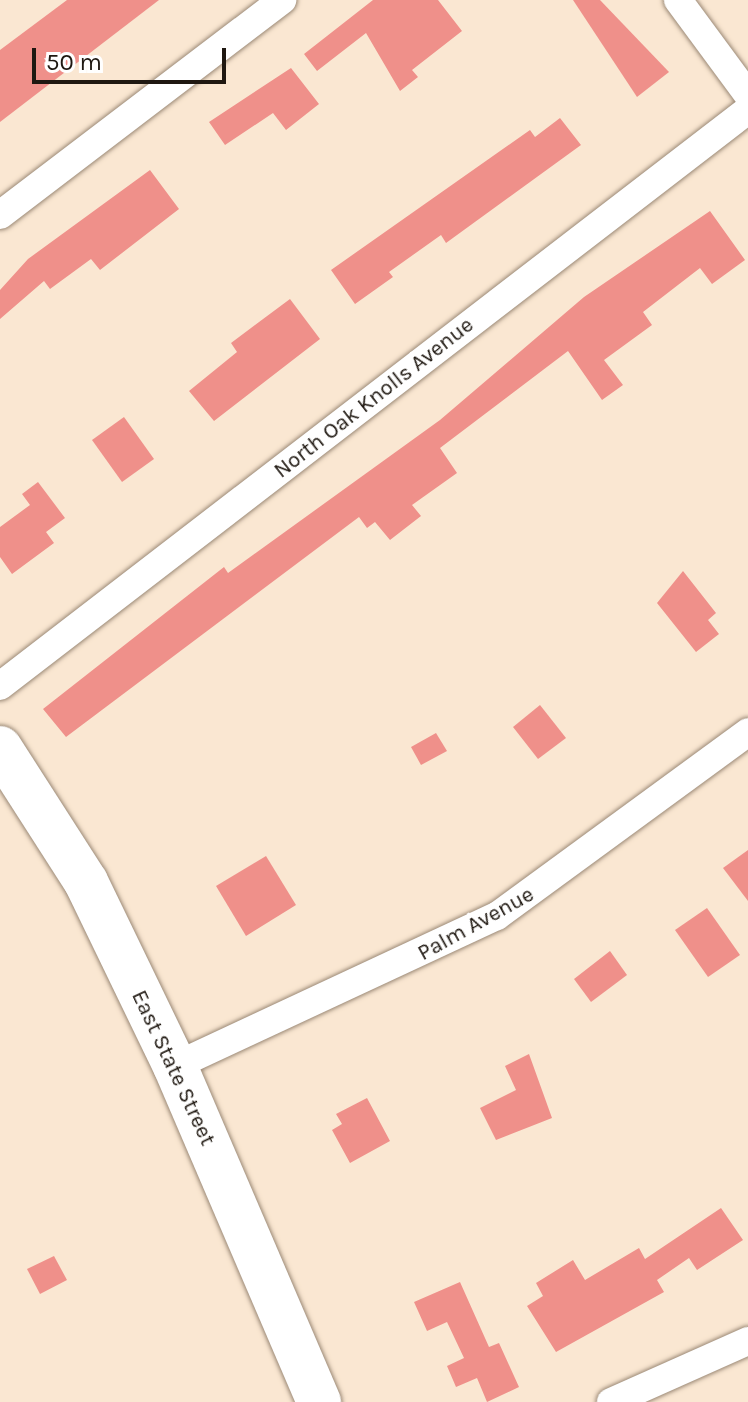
<!DOCTYPE html>
<html>
<head>
<meta charset="utf-8">
<style>
	body { margin:0 }
	#map { position:relative; width:748px; height:1402px; overflow:hidden; background:#fae7d2; font-family:Karla,sans-serif }
	div>[style] { position:absolute }
	[style*='--x'] { left:calc(var(--x)*1px); top:calc(var(--y)*1px); width:calc(var(--w)*1px); rotate:calc(var(--a)*1deg) }
	.building>* { inset:0; background:#ef908a }
	.roads { filter:drop-shadow(0 0 2px #9b8976) drop-shadow(0 0 2px #9b8976) }
	.street>* { height:28px; margin:-14px; padding:0 14px; transform-origin:14px; border-radius:14px; background:#fff }
	.primary>* { height:44px; margin:-22px; padding:0 22px; transform-origin:22px; border-radius:22px; background:#fff }
	span { translate:-50% -50%; white-space:nowrap; text-align:center; line-height:1.15; -webkit-text-stroke:7px #fff; paint-order:stroke }
	.street-label { font-size:22px; color:#1f1811 }
	.scale { position:absolute; left:32px; top:48px; width:194px; height:36px; box-sizing:border-box; border:4px solid #1f1811; border-top:0; padding-left:10px; font-size:24px; line-height:28px; white-space:nowrap; color:#1f1811; -webkit-text-stroke:6px #fff; paint-order:stroke }
</style>
</head>
<body>
<div id="map">
	<div class="building">
		<i style="clip-path:polygon(67px 0,159px 0,0 122px,0 50px)"></i>
		<i style="clip-path:polygon(373px 0,438px 0,462px 31px,412px 70px,418px 77px,400px 91px,366px 33px,317px 71px,304px 54px)"></i>
		<i style="clip-path:polygon(573px 0,600px 0,669px 72px,637px 97px)"></i>
		<i style="clip-path:polygon(291px 68px,319px 104px,286px 130px,273px 113px,225px 145px,209px 122px)"></i>
		<i style="clip-path:polygon(560px 118px,581px 145px,446px 243px,441px 235px,389px 272px,393px 277px,355px 304px,331px 270px,530px 130px,535px 137px)"></i>
		<i style="clip-path:polygon(150px 170px,179px 209px,100px 270px,91px 259px,50px 289px,44px 281px,0 319px,0 290px,28px 259px)"></i>
		<i style="clip-path:polygon(710px 211px,745px 260px,712px 284px,700px 268px,643px 312px,652px 325px,604px 360px,623px 385px,602px 400px,568px 351px,440px 448px,457px 473px,412px 505px,421px 516px,390px 540px,375px 522px,367px 528px,359px 517px,66px 737px,43px 709px,224px 567px,228px 573px,440px 420px,584px 297px)"></i>
		<i style="clip-path:polygon(290px 299px,320px 339px,214px 421px,189px 391px,237px 352px,231px 343px)"></i>
		<i style="clip-path:polygon(124px 417px,154px 459px,122px 482px,92px 440px)"></i>
		<i style="clip-path:polygon(38px 482px,65px 518px,46px 532px,54px 543px,12px 574px,0 557px,0 527px,30px 505px,22px 494px)"></i>
		<i style="clip-path:polygon(683px 571px,716px 613px,708px 620px,719px 634px,696px 652px,657px 603px)"></i>
		<i style="clip-path:polygon(540px 705px,566px 738px,538px 759px,513px 727px)"></i>
		<i style="clip-path:polygon(436px 733px,447px 751px,421px 765px,411px 747px)"></i>
		<i style="clip-path:polygon(748px 850px,748px 901px,723px 868px)"></i>
		<i style="clip-path:polygon(266px 856px,296px 905px,246px 936px,216px 886px)"></i>
		<i style="clip-path:polygon(707px 908px,740px 955px,708px 977px,675px 930px)"></i>
		<i style="clip-path:polygon(610px 951px,627px 975px,591px 1002px,574px 979px)"></i>
		<i style="clip-path:polygon(529px 1054px,552px 1118px,496px 1140px,480px 1108px,516px 1090px,505px 1066px)"></i>
		<i style="clip-path:polygon(367px 1098px,390px 1141px,350px 1163px,332px 1130px,342px 1124px,336px 1114px)"></i>
		<i style="clip-path:polygon(721px 1208px,743px 1240px,697px 1270px,689px 1258px,657px 1280px,664px 1292px,556px 1352px,527px 1306px,543px 1296px,536px 1283px,573px 1260px,585px 1280px,639px 1248px,645px 1259px)"></i>
		<i style="clip-path:polygon(54px 1256px,67px 1280px,40px 1294px,27px 1269px)"></i>
		<i style="clip-path:polygon(460px 1282px,489px 1347px,499px 1343px,519px 1387px,487px 1402px,477px 1378px,456px 1387px,447px 1366px,464px 1358px,447px 1322px,427px 1331px,414px 1302px)"></i>
	</div>
	<div class="roads">
		<div class="street">
			<i style="--x:678;--y:0;--w:118;--a:53.6"></i>
			<i style="--x:0;--y:215;--w:355;--a:-37.3"></i>
			<i style="--x:0;--y:686;--w:944;--a:-37.6"></i>
			<i style="--x:175;--y:1066;--w:355;--a:-25"></i>
			<i style="--x:497;--y:916;--w:311;--a:-36.2"></i>
			<i style="--x:611;--y:1402;--w:150;--a:-24"></i>
		</div>
		<div class="primary">
			<i style="--x:0;--y:748;--w:159;--a:57.3"></i>
			<i style="--x:86;--y:882;--w:204;--a:64.2"></i>
			<i style="--x:175;--y:1066;--w:366;--a:66.8"></i>
		</div>
	</div>
	<div class="street-label">
		<span style="left:374px;top:398px;rotate:-38deg">North Oak Knolls Avenue</span>
		<span style="left:476px;top:924px;rotate:-29deg">Palm Avenue</span>
		<span style="left:173px;top:1068px;rotate:65deg">East State Street</span>
	</div>
	<div class="scale">50 m</div>
</div>
</body>
</html>
